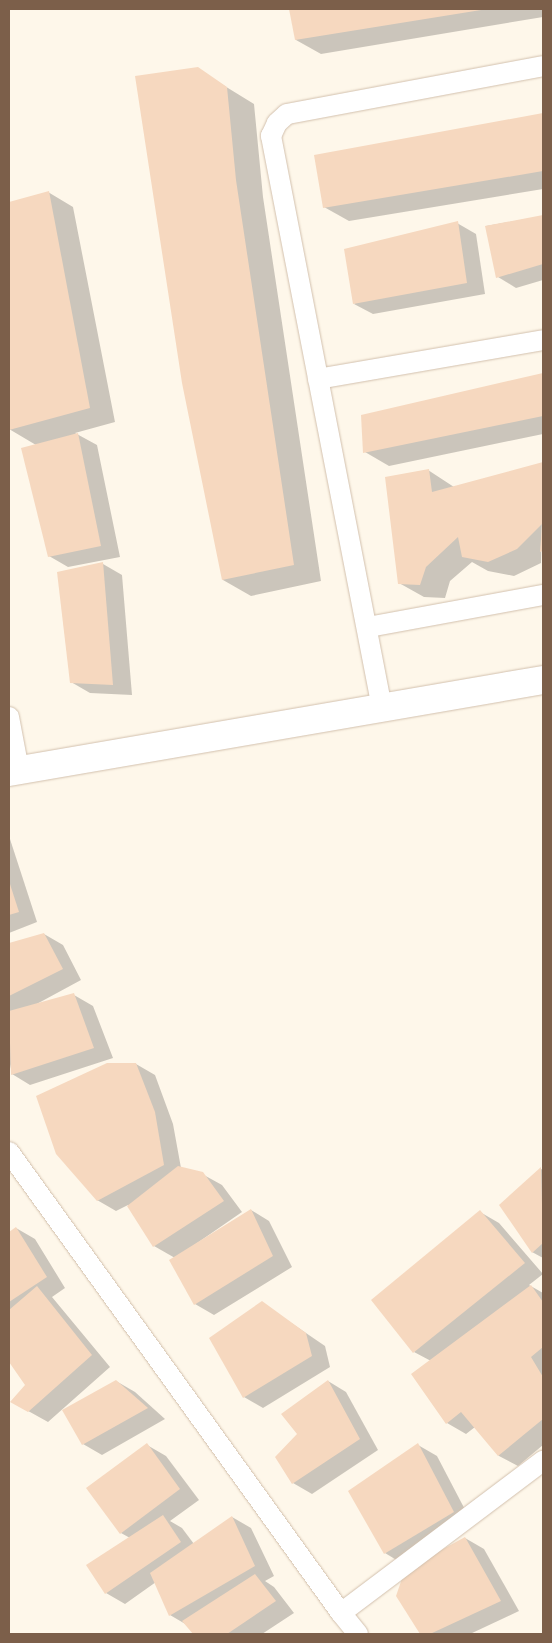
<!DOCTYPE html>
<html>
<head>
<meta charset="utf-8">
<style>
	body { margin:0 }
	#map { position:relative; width:552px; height:1643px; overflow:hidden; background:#fef7ea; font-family:Helvetica,sans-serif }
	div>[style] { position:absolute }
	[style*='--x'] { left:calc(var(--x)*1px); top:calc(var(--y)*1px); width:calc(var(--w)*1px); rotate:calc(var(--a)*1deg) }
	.shadow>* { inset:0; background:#0003 }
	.building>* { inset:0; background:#f6d8bf }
	.roads { filter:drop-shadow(0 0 1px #d2c0ad) drop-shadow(0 0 1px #d2c0ad) }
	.service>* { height:20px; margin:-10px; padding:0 10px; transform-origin:10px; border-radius:10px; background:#fff }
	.minor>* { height:28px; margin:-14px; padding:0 14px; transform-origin:14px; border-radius:14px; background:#fff }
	span { translate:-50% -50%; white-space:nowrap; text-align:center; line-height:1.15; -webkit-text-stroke:5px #fffbf2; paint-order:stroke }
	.frame { position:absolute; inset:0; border:10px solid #7c5f4a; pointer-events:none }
</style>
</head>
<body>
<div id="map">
	<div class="shadow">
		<i style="clip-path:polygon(290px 9px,543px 9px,543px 17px,321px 54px,296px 40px)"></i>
		<i style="clip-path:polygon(197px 69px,254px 104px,263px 197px,321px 581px,251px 596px,223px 580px)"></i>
		<i style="clip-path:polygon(543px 114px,543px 189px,349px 221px,324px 207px,315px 156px)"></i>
		<i style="clip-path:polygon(48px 192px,73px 207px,115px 422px,75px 433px,97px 445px,120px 557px,68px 567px,49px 556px,36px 445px,9px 429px,9px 204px)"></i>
		<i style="clip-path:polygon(543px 216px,543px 280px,516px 288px,498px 277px,486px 226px)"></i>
		<i style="clip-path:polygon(457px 223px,476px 234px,485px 294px,373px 314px,354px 304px)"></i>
		<i style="clip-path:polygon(543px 375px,543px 434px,389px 466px,365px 452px,363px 416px)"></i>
		<i style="clip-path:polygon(543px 464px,541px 563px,514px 576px,488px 571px,472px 562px,450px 581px,445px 598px,424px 597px,399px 583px,428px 470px,454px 487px)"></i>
		<i style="clip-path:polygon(103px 564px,122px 575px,132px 695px,90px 693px,71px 682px)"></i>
		<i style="clip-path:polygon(9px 836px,37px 922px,9px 933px)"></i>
		<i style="clip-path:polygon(44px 934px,63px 945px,81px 980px,33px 1006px,74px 995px,93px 1006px,113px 1058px,30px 1085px,12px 1074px,9px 1059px,9px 944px)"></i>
		<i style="clip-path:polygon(136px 1064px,155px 1075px,173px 1124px,181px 1168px,202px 1174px,222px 1185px,242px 1212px,190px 1248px,251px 1210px,269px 1221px,292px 1267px,214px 1315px,195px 1304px,175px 1258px,154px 1246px,128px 1205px,116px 1211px,97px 1200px)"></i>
		<i style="clip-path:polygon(541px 1169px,543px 1170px,543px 1258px,532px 1252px)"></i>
		<i style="clip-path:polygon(480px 1212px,499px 1223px,543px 1274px,529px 1285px,543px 1293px,543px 1445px,518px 1466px,499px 1456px,475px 1427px,466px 1434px,447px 1423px,431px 1361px,414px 1352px)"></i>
		<i style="clip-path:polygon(16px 1228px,35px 1239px,65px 1288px,52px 1297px,110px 1367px,48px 1422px,12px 1402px,27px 1385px,9px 1360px,9px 1233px)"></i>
		<i style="clip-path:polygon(262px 1303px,325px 1346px,330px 1367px,263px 1408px,244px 1397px)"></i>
		<i style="clip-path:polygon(116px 1381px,135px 1392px,165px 1419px,102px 1455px,83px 1444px)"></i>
		<i style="clip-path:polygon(328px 1381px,346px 1392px,378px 1450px,312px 1494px,293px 1483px,299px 1434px)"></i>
		<i style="clip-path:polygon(147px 1445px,166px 1456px,199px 1500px,170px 1521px,182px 1528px,194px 1544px,232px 1517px,251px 1528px,274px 1576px,265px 1581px,274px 1587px,294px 1613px,262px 1634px,194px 1634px,187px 1625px,170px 1615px,156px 1582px,125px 1604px,106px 1593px,130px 1538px,121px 1533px)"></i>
		<i style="clip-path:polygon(418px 1445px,437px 1456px,472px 1523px,403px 1564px,385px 1553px)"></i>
		<i style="clip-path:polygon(465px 1538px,484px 1549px,519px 1611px,470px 1634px,422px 1634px,397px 1596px)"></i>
	</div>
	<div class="building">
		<i style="clip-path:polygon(289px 9px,480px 9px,481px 10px,295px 40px)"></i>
		<i style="clip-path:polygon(198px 67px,227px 87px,236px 180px,294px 565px,222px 580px,182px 383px,135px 76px)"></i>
		<i style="clip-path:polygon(543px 113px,543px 171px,323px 208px,314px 155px)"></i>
		<i style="clip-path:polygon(49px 191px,90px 408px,9px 430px,9px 202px)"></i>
		<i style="clip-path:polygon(543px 215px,543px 264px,496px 278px,485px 226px)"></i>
		<i style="clip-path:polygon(458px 221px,467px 283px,353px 304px,344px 249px)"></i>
		<i style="clip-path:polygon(543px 373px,543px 416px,363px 453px,361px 415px)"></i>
		<i style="clip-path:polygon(78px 433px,101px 546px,48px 557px,21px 448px)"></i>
		<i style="clip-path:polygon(543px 462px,543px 523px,517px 549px,488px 562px,462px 557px,458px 537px,426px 567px,420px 585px,398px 584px,385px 477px,429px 469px,432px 492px)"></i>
		<i style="clip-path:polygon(542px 526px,543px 551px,540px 552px)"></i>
		<i style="clip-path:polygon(103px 562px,113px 685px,70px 683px,57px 572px)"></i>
		<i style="clip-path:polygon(9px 881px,19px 912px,9px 915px)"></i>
		<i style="clip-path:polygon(44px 933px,63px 969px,9px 996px,9px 943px)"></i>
		<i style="clip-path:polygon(74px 993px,94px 1048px,11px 1075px,9px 1011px)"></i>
		<i style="clip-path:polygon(107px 1063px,136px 1063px,155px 1112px,164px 1165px,97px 1201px,56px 1154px,36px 1096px)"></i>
		<i style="clip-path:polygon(178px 1166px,203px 1172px,224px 1201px,153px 1247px,127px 1206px)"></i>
		<i style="clip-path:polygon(541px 1167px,543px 1243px,532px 1253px,499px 1205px)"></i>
		<i style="clip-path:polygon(251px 1209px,273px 1256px,194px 1305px,169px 1260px)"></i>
		<i style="clip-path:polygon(480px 1210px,525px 1263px,413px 1353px,371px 1300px)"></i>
		<i style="clip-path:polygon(16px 1227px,47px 1277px,9px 1302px,9px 1232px)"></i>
		<i style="clip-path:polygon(531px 1285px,543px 1302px,543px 1347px,531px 1357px,543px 1377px,543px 1419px,498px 1456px,461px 1412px,446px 1424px,411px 1374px)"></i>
		<i style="clip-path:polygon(37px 1286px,92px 1355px,28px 1412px,10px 1402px,25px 1385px,9px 1362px,9px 1310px)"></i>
		<i style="clip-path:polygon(262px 1301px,306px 1333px,312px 1356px,243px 1398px,209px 1338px)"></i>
		<i style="clip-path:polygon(116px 1380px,148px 1408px,82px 1445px,62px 1410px)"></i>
		<i style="clip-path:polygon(328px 1380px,360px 1439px,292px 1484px,275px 1457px,297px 1434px,281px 1414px)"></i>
		<i style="clip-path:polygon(147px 1443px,180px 1489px,120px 1534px,86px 1488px)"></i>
		<i style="clip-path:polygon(418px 1443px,454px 1512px,384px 1554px,348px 1491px)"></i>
		<i style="clip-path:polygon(163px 1515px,181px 1542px,105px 1594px,86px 1565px)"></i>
		<i style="clip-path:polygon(232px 1516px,255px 1566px,169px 1616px,150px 1573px)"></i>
		<i style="clip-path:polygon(465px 1537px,501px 1601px,430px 1634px,420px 1634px,396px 1596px,405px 1570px)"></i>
		<i style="clip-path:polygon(255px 1574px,276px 1601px,227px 1634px,193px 1634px,182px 1621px)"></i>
	</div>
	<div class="roads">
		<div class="service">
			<i style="--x:318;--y:379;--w:228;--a:-9.8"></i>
			<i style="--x:368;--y:627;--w:178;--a:-10.4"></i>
			<i style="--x:382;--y:708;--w:583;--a:-100.98"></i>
			<i style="--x:271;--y:136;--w:14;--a:-65"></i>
			<i style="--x:277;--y:123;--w:13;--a:-42"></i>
			<i style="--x:287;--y:114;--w:260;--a:-10.6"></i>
			<i style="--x:9;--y:717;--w:54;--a:79.3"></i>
			<i style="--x:9;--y:1152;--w:568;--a:54.24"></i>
			<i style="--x:358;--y:1634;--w:27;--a:-129"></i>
			<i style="--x:341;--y:1613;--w:253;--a:-37"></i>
		</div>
		<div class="minor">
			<i style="--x:9;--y:772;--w:542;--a:-9.78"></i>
		</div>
	</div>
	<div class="frame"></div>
</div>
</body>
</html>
